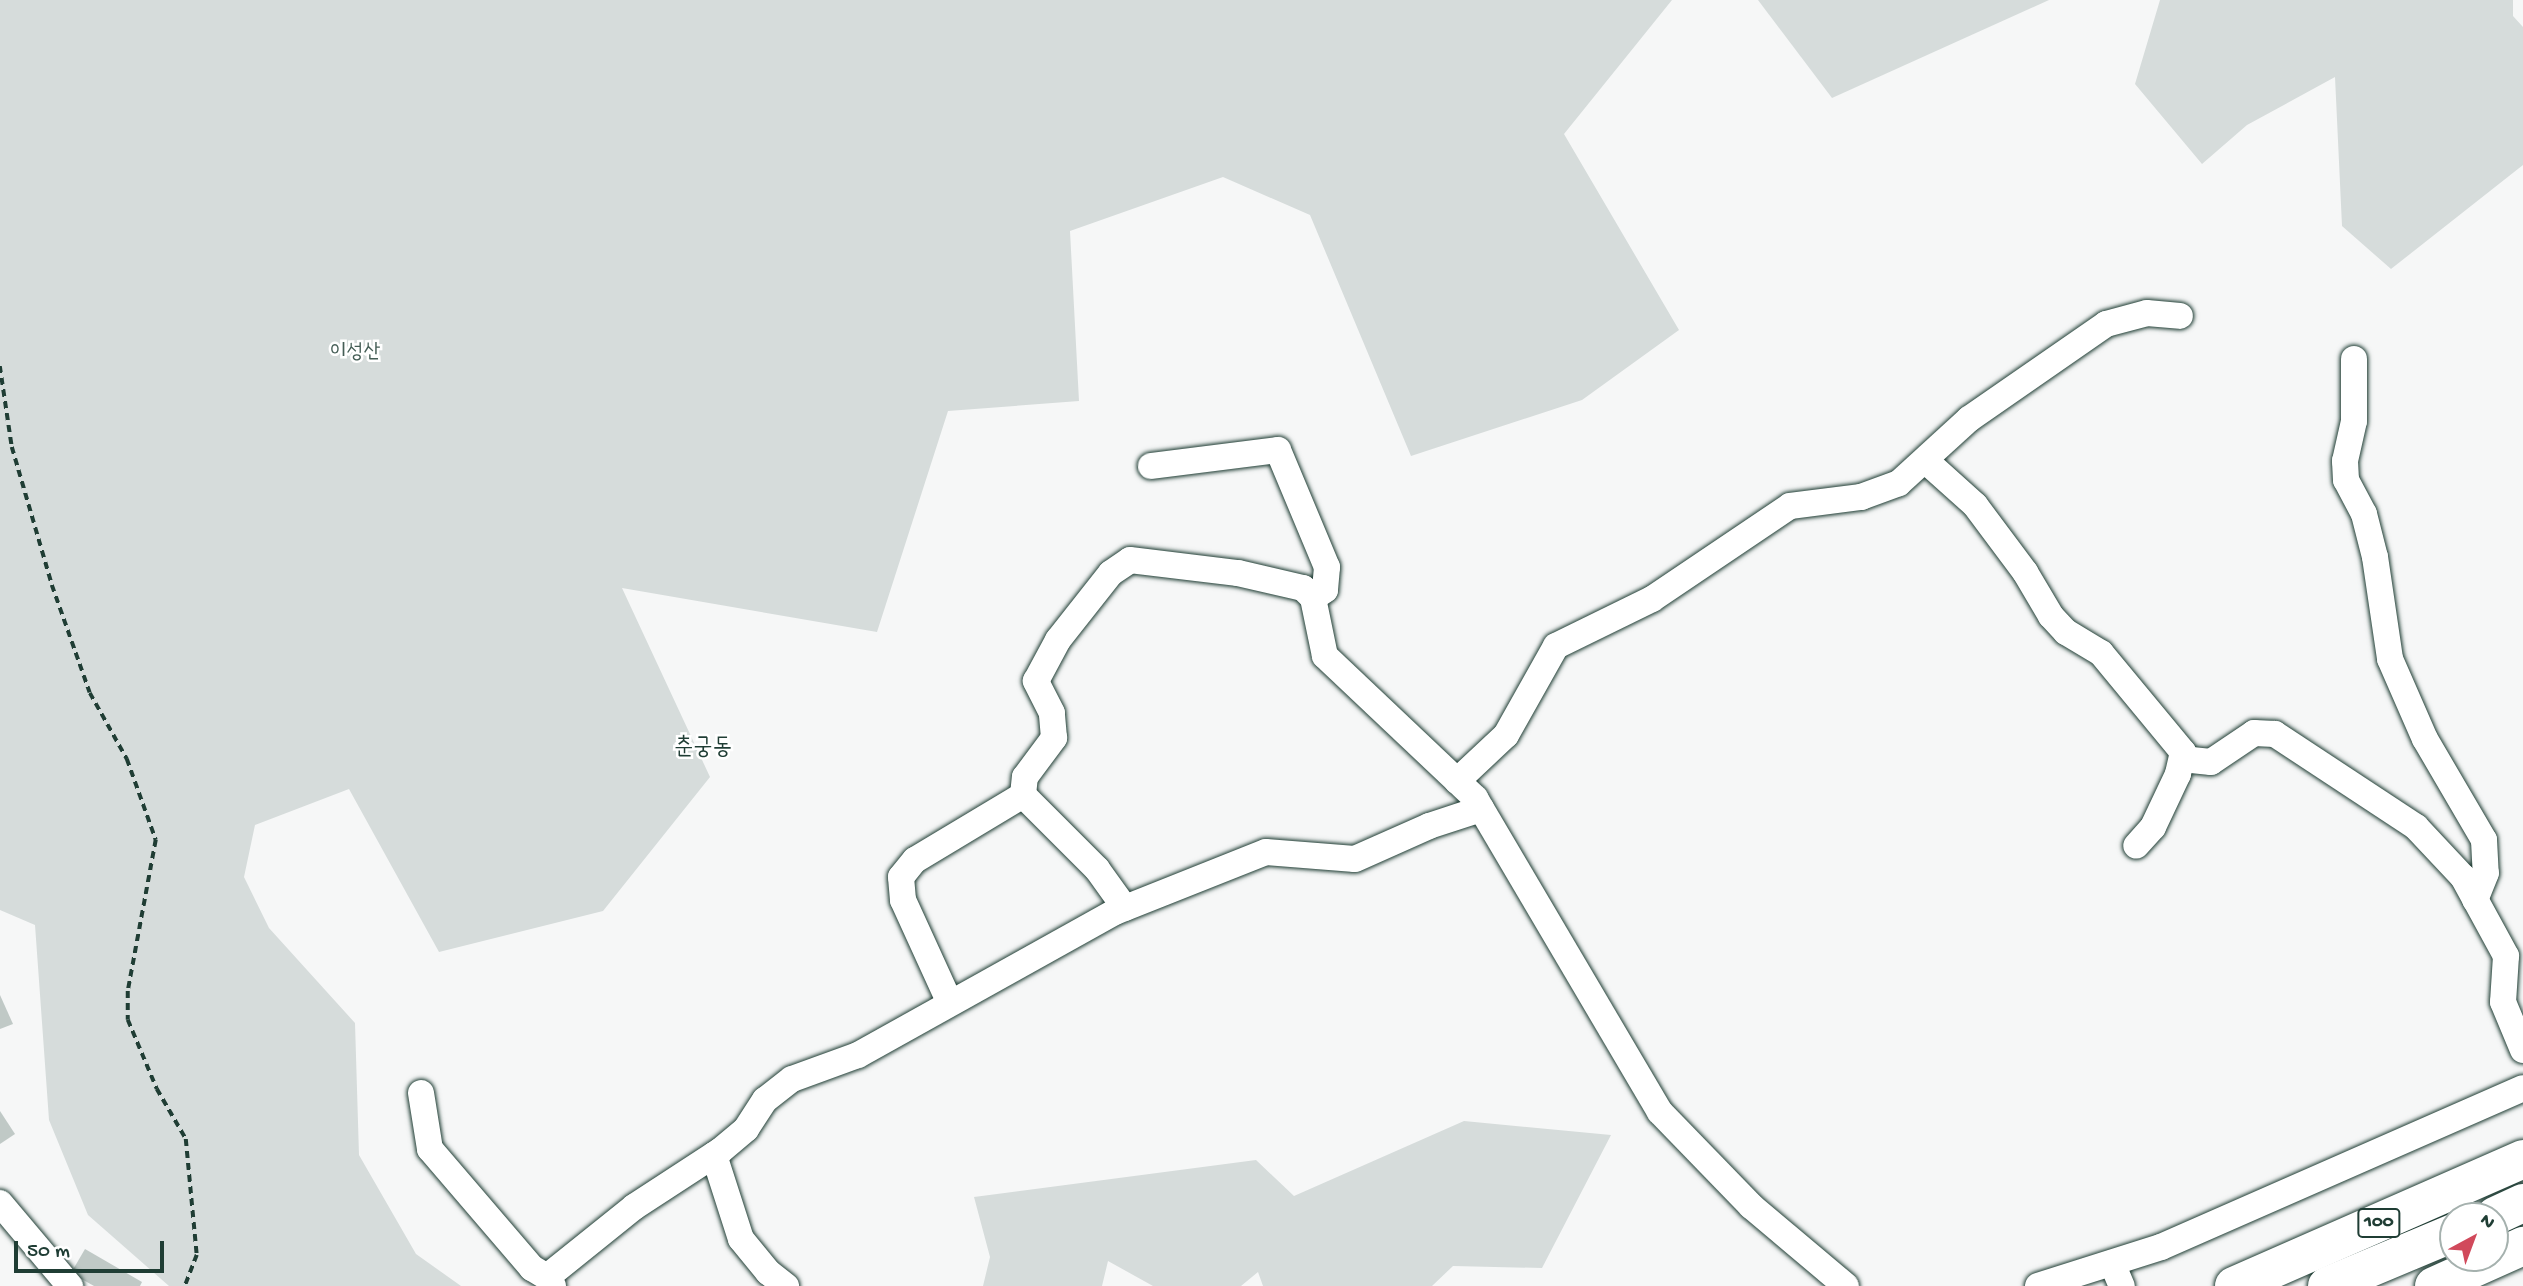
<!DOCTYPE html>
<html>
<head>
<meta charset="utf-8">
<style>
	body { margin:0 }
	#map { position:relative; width:2523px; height:1286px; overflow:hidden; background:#f6f7f7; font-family:"Gochi Hand","Poor Story",sans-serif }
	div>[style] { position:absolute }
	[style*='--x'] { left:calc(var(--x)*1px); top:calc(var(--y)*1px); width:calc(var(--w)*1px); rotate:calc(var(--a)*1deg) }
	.green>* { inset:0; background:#d6dcdb }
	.building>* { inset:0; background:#c0c9c6 }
	.path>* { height:3.5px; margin-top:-1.75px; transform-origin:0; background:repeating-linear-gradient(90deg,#1f3d34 0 7px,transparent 0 12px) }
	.roads { filter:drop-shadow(0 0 2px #1f3d34) drop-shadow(0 0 2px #1f3d34) }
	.minor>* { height:26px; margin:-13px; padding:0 13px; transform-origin:13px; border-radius:13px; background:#fff }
	.highway>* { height:38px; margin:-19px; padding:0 19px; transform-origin:19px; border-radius:19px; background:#fff }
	span { translate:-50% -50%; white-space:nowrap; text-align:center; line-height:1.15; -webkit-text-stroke:5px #fff; paint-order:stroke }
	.shield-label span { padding:2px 5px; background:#fff; border:2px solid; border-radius:5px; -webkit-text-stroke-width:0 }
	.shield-label { font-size:19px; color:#1f3d34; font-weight:700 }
	.park-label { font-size:21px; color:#445d55 }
	.quarter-label { font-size:24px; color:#1f3d34 }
	.north { position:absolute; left:2439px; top:1202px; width:70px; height:70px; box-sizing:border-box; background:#fff; border:2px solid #a5b1ae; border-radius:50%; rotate:41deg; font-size:19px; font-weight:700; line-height:28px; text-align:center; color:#1f3d34 }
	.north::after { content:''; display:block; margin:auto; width:24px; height:32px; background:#d1495b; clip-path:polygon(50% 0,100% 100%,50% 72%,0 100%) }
	.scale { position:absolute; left:14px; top:1241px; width:150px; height:32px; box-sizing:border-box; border:4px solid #1f3d34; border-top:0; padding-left:9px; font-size:21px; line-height:24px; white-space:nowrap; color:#1f3d34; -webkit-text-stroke:5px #fff; paint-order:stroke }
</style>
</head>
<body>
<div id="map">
	<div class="green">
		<i style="clip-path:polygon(0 0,1672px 0,1564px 134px,1679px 330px,1582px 400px,1411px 456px,1310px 215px,1223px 177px,1070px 231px,1079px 401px,948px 411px,877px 632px,622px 588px,710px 777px,603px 911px,439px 952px,349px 789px,255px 825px,244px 877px,269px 928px,355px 1023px,359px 1155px,416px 1254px,461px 1286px,169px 1286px,88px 1215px,49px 1120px,35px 925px,0 910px)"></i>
		<i style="clip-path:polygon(1758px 0,2049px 0,1832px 98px)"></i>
		<i style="clip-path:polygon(2160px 0,2513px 0,2513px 16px,2523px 27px,2523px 165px,2391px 269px,2342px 226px,2335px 77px,2247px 125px,2202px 164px,2135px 84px)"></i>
		<i style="clip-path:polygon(1464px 1121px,1611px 1135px,1542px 1268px,1453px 1266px,1432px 1286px,1263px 1286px,1258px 1272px,1241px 1286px,1153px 1286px,1108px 1261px,1102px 1286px,983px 1286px,990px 1257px,974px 1197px,1256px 1160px,1294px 1196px)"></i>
	</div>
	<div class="building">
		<i style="clip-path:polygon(0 995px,13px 1024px,0 1029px)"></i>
		<i style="clip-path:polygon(0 1111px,15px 1134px,0 1144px)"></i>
		<i style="clip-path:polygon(85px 1249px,142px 1282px,140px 1286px,94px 1286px,71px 1273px)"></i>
	</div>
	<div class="path">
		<i style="--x:0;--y:366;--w:82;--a:81.6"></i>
		<i style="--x:12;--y:447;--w:144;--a:73.8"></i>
		<i style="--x:52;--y:585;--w:114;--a:70.6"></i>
		<i style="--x:90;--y:693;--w:76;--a:60.7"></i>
		<i style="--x:127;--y:759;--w:86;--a:70.3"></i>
		<i style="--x:156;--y:840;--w:154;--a:100.5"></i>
		<i style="--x:128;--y:991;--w:29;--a:90"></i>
		<i style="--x:128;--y:1020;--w:75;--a:67.2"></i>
		<i style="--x:157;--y:1089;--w:58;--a:59.9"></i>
		<i style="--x:186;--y:1139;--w:117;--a:84.6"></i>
		<i style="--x:197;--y:1255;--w:33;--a:111"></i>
	</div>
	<div class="roads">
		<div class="minor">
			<i style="--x:2354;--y:359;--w:62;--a:90"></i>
			<i style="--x:2354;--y:421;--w:41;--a:102.7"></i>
			<i style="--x:2345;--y:461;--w:19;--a:87"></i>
			<i style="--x:2346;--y:480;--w:38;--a:62"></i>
			<i style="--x:2364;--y:514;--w:44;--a:75.7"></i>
			<i style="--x:2375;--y:557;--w:103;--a:81.6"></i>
			<i style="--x:2390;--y:659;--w:87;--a:66.4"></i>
			<i style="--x:2425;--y:739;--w:117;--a:59.7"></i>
			<i style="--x:2484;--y:840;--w:33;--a:87"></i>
			<i style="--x:2486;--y:873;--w:29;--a:112"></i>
			<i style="--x:1926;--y:461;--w:66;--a:41.9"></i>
			<i style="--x:1975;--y:505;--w:84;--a:53.3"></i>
			<i style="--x:2025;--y:572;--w:51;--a:59.4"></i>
			<i style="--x:2051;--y:616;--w:22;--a:47"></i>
			<i style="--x:2066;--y:632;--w:41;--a:31"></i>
			<i style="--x:2101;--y:653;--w:129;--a:50.4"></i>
			<i style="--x:2183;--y:752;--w:23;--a:103"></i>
			<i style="--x:2178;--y:774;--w:59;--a:115.3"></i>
			<i style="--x:2153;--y:827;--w:25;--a:132"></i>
			<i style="--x:1151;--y:466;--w:128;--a:-7.2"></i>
			<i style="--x:1278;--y:450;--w:127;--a:67.3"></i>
			<i style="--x:1327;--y:567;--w:23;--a:95"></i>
			<i style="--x:1325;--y:590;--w:14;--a:146"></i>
			<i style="--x:2182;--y:759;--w:29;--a:6"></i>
			<i style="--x:2211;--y:762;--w:52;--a:-34"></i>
			<i style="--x:2254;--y:733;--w:21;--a:3"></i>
			<i style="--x:2275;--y:734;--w:169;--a:33.4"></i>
			<i style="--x:2416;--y:827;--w:69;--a:46.8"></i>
			<i style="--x:2463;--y:877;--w:90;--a:61.4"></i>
			<i style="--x:2506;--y:956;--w:46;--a:93.7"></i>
			<i style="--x:2503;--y:1002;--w:52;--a:67.4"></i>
			<i style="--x:1457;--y:781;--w:67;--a:-43.2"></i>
			<i style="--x:1506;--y:735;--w:102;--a:-60.7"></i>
			<i style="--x:1556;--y:646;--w:107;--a:-26.1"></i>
			<i style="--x:1652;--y:599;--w:166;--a:-34"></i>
			<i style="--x:1790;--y:506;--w:72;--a:-7.2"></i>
			<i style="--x:1861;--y:497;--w:40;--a:-20.2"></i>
			<i style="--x:1899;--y:483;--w:95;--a:-42.4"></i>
			<i style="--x:1969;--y:419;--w:167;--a:-34.7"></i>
			<i style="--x:2106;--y:324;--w:42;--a:-15"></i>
			<i style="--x:2147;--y:313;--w:33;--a:5"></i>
			<i style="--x:1125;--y:908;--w:48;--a:-125.7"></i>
			<i style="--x:1097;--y:869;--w:105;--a:-135"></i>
			<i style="--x:1023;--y:795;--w:18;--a:-84"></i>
			<i style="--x:1025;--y:777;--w:49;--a:-53.4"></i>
			<i style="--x:1054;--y:738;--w:25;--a:-95"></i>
			<i style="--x:1052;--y:713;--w:36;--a:-117"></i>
			<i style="--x:1036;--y:681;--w:47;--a:-61.8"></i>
			<i style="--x:1058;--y:640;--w:85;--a:-51.7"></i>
			<i style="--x:1111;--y:573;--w:23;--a:-34"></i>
			<i style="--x:1130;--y:560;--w:109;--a:6.9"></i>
			<i style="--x:1238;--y:573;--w:67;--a:13"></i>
			<i style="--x:1303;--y:588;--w:14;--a:45"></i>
			<i style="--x:1313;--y:598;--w:59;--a:78.3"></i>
			<i style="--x:1325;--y:656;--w:207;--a:43.4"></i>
			<i style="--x:1475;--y:798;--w:364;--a:59.5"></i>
			<i style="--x:1660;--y:1112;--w:131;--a:45.9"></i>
			<i style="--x:1751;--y:1206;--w:124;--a:40.1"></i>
			<i style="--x:949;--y:1001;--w:111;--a:-114.5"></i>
			<i style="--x:903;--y:900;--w:23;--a:-95"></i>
			<i style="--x:901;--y:877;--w:22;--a:-51"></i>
			<i style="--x:915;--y:860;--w:126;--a:-31"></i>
			<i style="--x:421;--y:1093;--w:57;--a:80.9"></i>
			<i style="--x:430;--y:1149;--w:157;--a:49.4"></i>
			<i style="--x:532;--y:1268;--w:17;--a:31"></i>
			<i style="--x:714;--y:1155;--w:88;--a:72.2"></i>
			<i style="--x:741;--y:1239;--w:43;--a:50.7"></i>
			<i style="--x:768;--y:1272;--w:23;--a:38"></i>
			<i style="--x:0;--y:1203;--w:109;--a:49.9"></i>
			<i style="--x:2112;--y:1263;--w:25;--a:67"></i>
			<i style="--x:553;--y:1286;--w:11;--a:-124"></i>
			<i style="--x:547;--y:1277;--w:112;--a:-38.8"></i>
			<i style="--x:634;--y:1207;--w:103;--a:-33.1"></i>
			<i style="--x:720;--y:1151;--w:34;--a:-40"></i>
			<i style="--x:746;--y:1129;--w:35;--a:-57"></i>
			<i style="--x:765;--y:1100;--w:34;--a:-38"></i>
			<i style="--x:792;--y:1079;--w:70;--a:-20"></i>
			<i style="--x:858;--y:1055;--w:294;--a:-29.1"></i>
			<i style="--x:1115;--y:912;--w:162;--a:-21.7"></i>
			<i style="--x:1266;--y:852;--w:89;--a:4.5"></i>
			<i style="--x:1355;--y:859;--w:81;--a:-24"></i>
			<i style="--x:1429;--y:826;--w:55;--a:-18.1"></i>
			<i style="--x:2038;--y:1286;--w:129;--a:-17.6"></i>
			<i style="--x:2161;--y:1247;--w:395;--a:-23.7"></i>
		</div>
		<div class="highway">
			<i style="--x:2495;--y:1216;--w:31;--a:-25"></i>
			<i style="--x:2234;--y:1286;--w:316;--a:-23.7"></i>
			<i style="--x:2327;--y:1286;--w:137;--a:-22.8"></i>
			<i style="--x:2434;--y:1286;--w:98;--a:-24.2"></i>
		</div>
	</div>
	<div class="shield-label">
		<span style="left:2379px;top:1223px">100</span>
	</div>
	<div class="park-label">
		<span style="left:355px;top:354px">이성산</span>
	</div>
	<div class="quarter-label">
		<span style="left:703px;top:749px">춘궁동</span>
	</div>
	<div class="north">N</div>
	<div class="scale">50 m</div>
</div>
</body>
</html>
